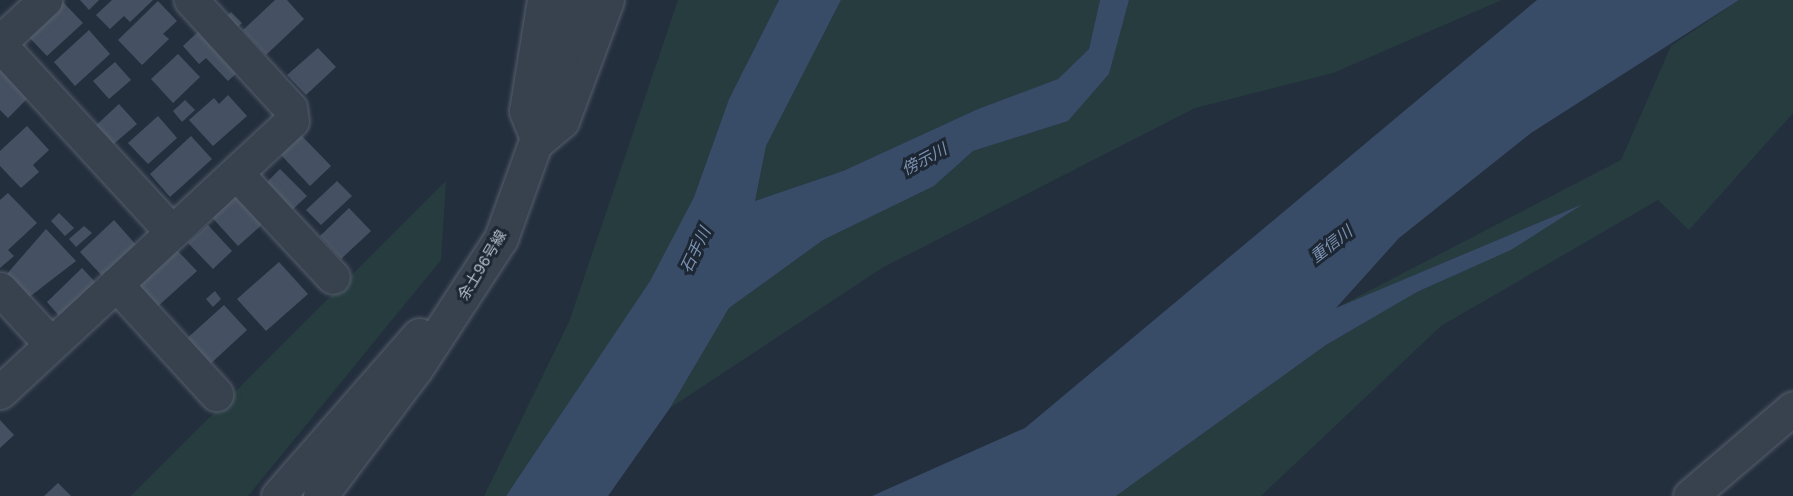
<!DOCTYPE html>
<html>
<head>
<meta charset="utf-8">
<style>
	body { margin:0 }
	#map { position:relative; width:1793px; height:496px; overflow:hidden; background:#242f3e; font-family:Inter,"Noto Sans JP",sans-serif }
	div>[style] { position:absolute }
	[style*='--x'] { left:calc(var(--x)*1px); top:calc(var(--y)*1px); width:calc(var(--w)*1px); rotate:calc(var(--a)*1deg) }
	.green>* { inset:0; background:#263c3f }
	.water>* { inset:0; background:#394c67 }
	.building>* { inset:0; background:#455162 }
	.roads { filter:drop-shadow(0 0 2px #565f6c) drop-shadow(0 0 2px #565f6c) }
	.minor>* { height:33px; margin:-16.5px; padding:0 16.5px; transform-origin:16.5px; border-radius:16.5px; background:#38414e }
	span { translate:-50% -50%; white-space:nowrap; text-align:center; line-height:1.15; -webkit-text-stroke:6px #1d2633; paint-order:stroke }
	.street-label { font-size:15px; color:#b4bcc9 }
	.water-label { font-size:16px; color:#7c92b1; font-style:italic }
</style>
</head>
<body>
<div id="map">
	<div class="green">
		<i style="clip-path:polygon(678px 0,779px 0,729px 99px,694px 197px,650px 281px,506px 496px,484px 496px,569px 322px)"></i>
		<i style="clip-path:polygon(841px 0,1100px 0,1089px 49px,1058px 79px,978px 109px,843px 171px,755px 201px,766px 146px)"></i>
		<i style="clip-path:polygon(1129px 0,1502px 0,1333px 73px,1195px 108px,882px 268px,670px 408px,729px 308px,823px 240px,934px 186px,973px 151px,1068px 121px,1109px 74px)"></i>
		<i style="clip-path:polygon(1739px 0,1793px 0,1793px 113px,1689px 230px,1658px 200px,1441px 326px,1261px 496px,1116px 496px,1326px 345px,1417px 292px,1511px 250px,1578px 206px,1334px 309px,1621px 160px,1671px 46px)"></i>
		<i style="clip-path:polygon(446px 181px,441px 260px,248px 496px,131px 496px)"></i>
	</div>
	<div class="water">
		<i style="clip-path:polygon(779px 0,841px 0,766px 146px,755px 201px,843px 171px,978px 109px,1058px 79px,1089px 49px,1100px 0,1129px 0,1109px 74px,1068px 121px,973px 151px,934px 186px,823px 240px,729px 308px,670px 408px,608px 496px,506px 496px,650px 281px,694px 197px,729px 99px)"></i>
		<i style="clip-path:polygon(1537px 0,1739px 0,1531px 133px,1399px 238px,1336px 308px,1583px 204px,1511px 250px,1417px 292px,1326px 345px,1116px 496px,872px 496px,1025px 428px)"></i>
	</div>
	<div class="building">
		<i style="clip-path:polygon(61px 0,83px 23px,47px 56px,25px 33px)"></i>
		<i style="clip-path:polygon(80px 0,99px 0,89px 10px)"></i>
		<i style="clip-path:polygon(112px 0,153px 0,130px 22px,124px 16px,110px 29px,96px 15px)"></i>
		<i style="clip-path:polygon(275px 0,287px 0,304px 19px,266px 55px,243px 30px)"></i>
		<i style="clip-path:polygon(158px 1px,177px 21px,163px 34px,169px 39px,142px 65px,118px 40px)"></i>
		<i style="clip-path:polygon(231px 12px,242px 23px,231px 33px,220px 23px)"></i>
		<i style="clip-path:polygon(202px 28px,240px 70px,228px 81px,206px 58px,199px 64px,183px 46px)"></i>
		<i style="clip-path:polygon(89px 30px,110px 54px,75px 86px,54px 62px)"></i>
		<i style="clip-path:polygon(318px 48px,336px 67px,306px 95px,287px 75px)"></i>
		<i style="clip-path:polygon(178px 54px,200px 77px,173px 103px,151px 79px)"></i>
		<i style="clip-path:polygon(115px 62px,131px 80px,109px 99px,93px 81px)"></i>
		<i style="clip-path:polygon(0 70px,28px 98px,8px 118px,0 110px)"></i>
		<i style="clip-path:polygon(228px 95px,247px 116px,213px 146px,189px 120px,214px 98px,219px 104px)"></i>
		<i style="clip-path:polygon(185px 100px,195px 110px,182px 122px,173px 111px)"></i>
		<i style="clip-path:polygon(119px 104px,137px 124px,109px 148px,92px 129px)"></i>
		<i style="clip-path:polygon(158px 116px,177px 138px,148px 164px,128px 143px)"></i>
		<i style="clip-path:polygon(27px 126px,49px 150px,33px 165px,39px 172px,21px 188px,0 166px,0 151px)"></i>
		<i style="clip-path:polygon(301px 135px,331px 166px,310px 186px,281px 155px)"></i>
		<i style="clip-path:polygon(191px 136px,212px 159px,170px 197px,150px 174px)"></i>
		<i style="clip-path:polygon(280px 169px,307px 196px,290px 212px,263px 186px)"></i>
		<i style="clip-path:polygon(337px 181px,352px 196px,321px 225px,306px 210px)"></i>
		<i style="clip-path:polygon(232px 188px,264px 223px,238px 246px,207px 212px)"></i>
		<i style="clip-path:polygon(8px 193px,37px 223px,8px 250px,14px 256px,0 268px,0 200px)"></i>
		<i style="clip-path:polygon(349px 208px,371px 231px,341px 259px,320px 236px)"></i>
		<i style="clip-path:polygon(59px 213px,74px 228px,65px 236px,51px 221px)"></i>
		<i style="clip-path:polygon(114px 220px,138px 247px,104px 278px,80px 252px)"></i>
		<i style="clip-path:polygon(208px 225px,232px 251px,213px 269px,188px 243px)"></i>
		<i style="clip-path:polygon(84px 226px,92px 233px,76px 247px,69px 239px)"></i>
		<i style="clip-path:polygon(46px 229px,76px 261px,28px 298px,6px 275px)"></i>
		<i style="clip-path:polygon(173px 246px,197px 271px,157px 307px,134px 281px)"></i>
		<i style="clip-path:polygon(279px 262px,308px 294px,266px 331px,237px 299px)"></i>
		<i style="clip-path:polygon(82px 268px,98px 285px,61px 318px,47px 302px)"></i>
		<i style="clip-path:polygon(215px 291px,221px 299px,213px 307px,206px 299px)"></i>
		<i style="clip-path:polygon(224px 305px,247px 330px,207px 367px,184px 341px)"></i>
		<i style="clip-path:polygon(0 420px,14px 435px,0 448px)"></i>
		<i style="clip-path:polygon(58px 483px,71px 496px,44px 496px)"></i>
	</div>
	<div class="roads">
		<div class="minor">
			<i style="--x:544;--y:0;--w:112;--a:99.2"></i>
			<i style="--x:526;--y:111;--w:32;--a:68"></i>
			<i style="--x:538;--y:141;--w:31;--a:-40"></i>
			<i style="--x:562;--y:121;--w:129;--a:-69.6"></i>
			<i style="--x:0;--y:42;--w:62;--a:-43"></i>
			<i style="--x:0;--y:45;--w:254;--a:47.4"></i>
			<i style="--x:236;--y:173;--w:142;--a:47"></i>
			<i style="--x:116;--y:284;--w:149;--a:47.7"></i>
			<i style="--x:0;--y:289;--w:75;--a:47.2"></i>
			<i style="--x:0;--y:392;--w:398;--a:-42.9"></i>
			<i style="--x:292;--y:121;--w:13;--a:-99"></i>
			<i style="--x:290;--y:108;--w:147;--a:-132.5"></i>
			<i style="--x:278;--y:496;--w:214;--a:-48.8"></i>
			<i style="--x:320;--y:496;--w:161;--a:-53.1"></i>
			<i style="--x:417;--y:367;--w:154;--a:-56.9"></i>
			<i style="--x:501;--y:238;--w:141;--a:-70.2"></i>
			<i style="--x:549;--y:105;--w:108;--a:-77.1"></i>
			<i style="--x:1690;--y:496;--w:135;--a:-40.5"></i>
		</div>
	</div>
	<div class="street-label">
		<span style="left:482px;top:265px;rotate:-59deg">余土96号線</span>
	</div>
	<div class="water-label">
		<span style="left:924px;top:159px;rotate:-28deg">傍示川</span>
		<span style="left:1331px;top:244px;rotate:-38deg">重信川</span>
		<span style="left:695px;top:250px;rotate:-64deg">石手川</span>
	</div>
</div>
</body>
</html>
